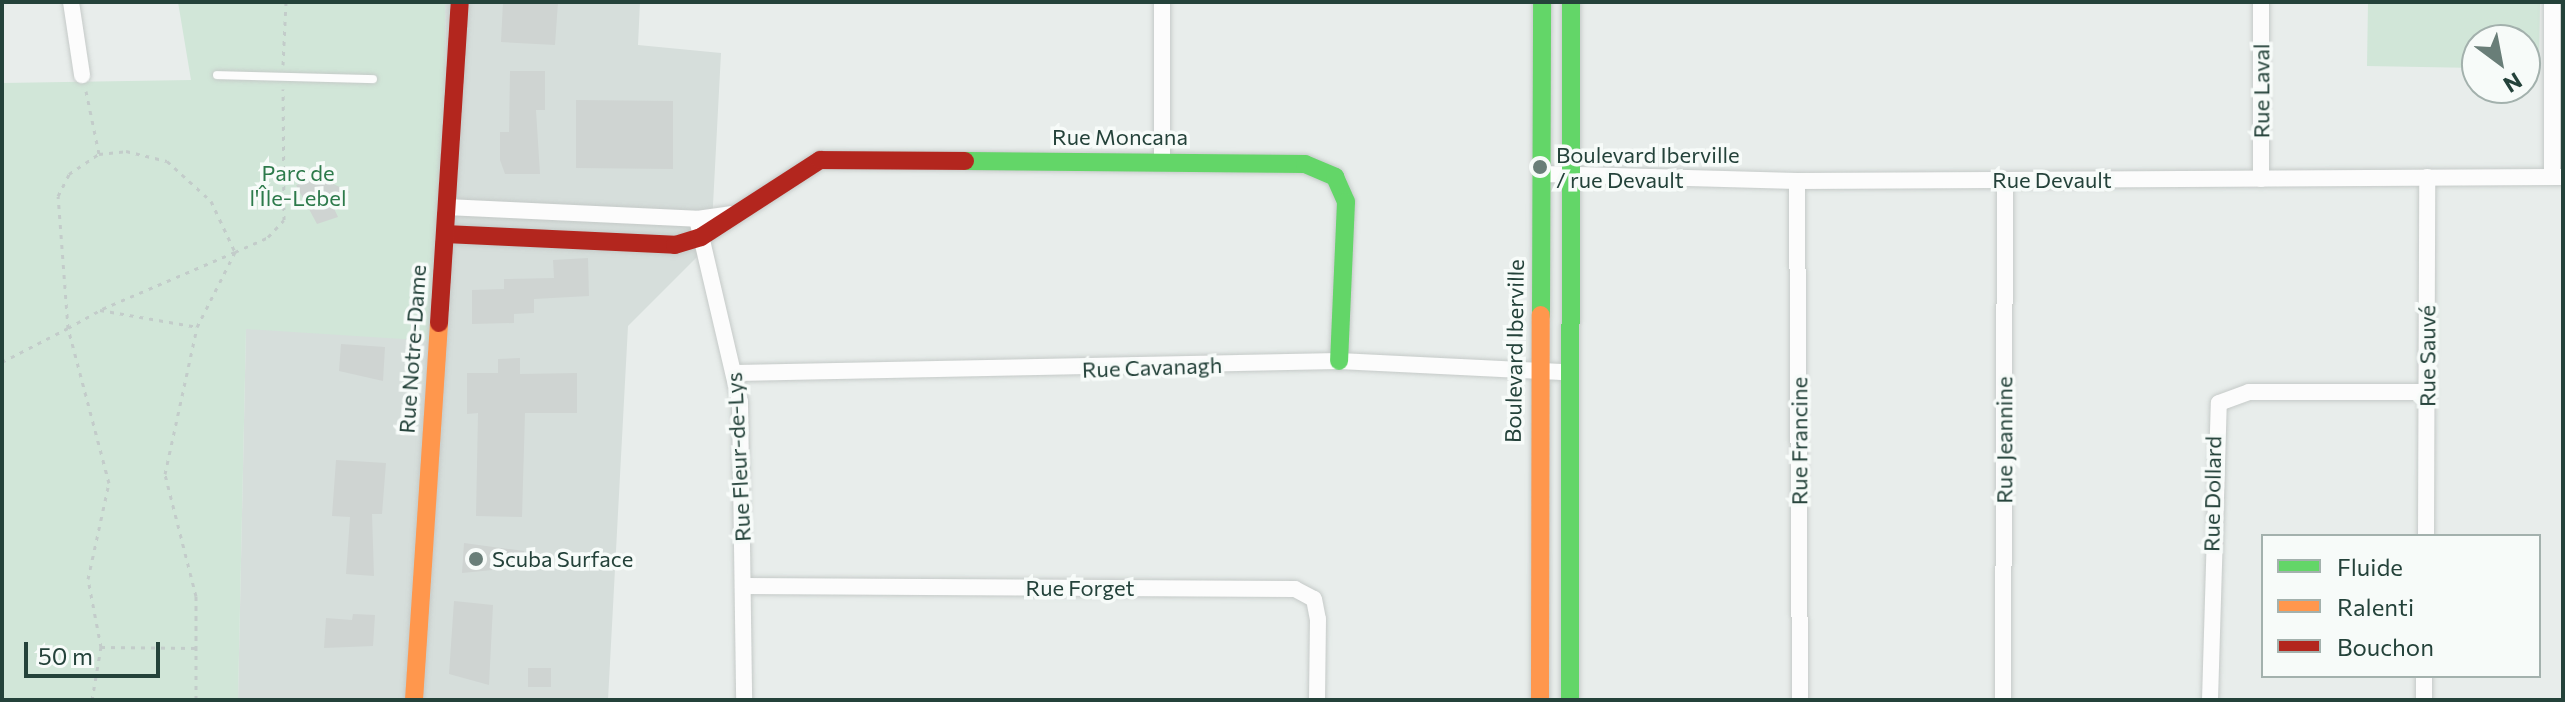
<!DOCTYPE html>
<html>
<head>
<meta charset="utf-8">
<style>
	body { margin:0 }
	#map { position:relative; width:2565px; height:702px; overflow:hidden; background:#e8edeb; font-family:Commissioner,sans-serif }
	div>[style] { position:absolute }
	[style*='--x'] { left:calc(var(--x)*1px); top:calc(var(--y)*1px); width:calc(var(--w)*1px); rotate:calc(var(--a)*1deg) }
	.built>* { inset:0; background:#d6dedb }
	.green>* { inset:0; background:#d1e6d8 }
	.building>* { inset:0; background:#cfd4d2 }
	.path>* { height:3px; margin-top:-1.5px; transform-origin:0; background:repeating-linear-gradient(90deg,#c3ccca 0 4px,transparent 0 10px) }
	.roads { filter:drop-shadow(0 0 2px #c5cac8) drop-shadow(0 0 2px #c5cac8) }
	.lane>* { height:8px; margin:-4px; padding:0 4px; transform-origin:4px; border-radius:4px; background:#fcfcfc }
	.street>* { height:16px; margin:-8px; padding:0 8px; transform-origin:8px; border-radius:8px; background:#fcfcfc }
	.fast>* { height:18px; margin:-9px; padding:0 9px; transform-origin:9px; border-radius:9px; background:#63d668 }
	.slow>* { height:18px; margin:-9px; padding:0 9px; transform-origin:9px; border-radius:9px; background:#ff974d }
	.jam>* { height:18px; margin:-9px; padding:0 9px; transform-origin:9px; border-radius:9px; background:#b3261e }
	.dots>* { width:22px; height:22px; translate:-50% -50%; box-sizing:border-box; border:4px solid #f7fbf9; border-radius:50% }
	span { translate:-50% -50%; white-space:nowrap; text-align:center; line-height:1.15; -webkit-text-stroke:7px #f7fbf9; paint-order:stroke }
	.street-label { font-size:22px; color:#24423a }
	.poi-label { font-size:22px; color:#24423a }
	.left { translate:0 -50%; text-align:left }
	.park-label { font-size:22px; color:#2d7a4b }
	.frame { position:absolute; inset:0; border:4px solid #24423a; pointer-events:none }
	.legend { position:absolute; left:2261px; top:534px; width:280px; height:144px; box-sizing:border-box; background:#f7fbf9; border:2px solid #a3b1ad; margin:0; padding:10px 14px; list-style:none; font-size:24px; color:#24423a }
	.legend li { display:flex; align-items:center; gap:16px; height:40px }
	.legend b { width:40px; border:2px solid #a3b1ad }
	.north { position:absolute; left:2461px; top:24px; width:80px; height:80px; box-sizing:border-box; background:#f7fbf9; border:2px solid #a3b1ad; border-radius:50%; rotate:148deg; font-size:22px; font-weight:700; line-height:32px; text-align:center; color:#24423a }
	.north::after { content:''; display:block; margin:auto; width:28px; height:36px; background:#697e78; clip-path:polygon(50% 0,100% 100%,50% 72%,0 100%) }
	.scale { position:absolute; left:24px; top:642px; width:136px; height:36px; box-sizing:border-box; border:4px solid #24423a; border-top:0; padding-left:10px; font-size:24px; line-height:28px; white-space:nowrap; color:#24423a; -webkit-text-stroke:6px #f7fbf9; paint-order:stroke }
</style>
</head>
<body>
<div id="map">
	<div class="built">
		<i style="clip-path:polygon(445px 2px,640px 2px,638px 45px,721px 53px,711px 243px,628px 326px,608px 700px,238px 700px,246px 329px,446px 93px)"></i>
	</div>
	<div class="green">
		<i style="clip-path:polygon(178px 2px,445px 2px,446px 207px,434px 341px,246px 329px,238px 700px,2px 700px,2px 83px,191px 80px)"></i>
		<i style="clip-path:polygon(2368px 2px,2540px 2px,2539px 70px,2525px 69px,2525px 40px,2477px 40px,2477px 68px,2367px 66px)"></i>
	</div>
	<div class="building">
		<i style="clip-path:polygon(503px 2px,558px 2px,555px 45px,501px 42px)"></i>
		<i style="clip-path:polygon(510px 71px,545px 71px,545px 110px,536px 110px,540px 174px,505px 174px,500px 160px,500px 132px,509px 132px)"></i>
		<i style="clip-path:polygon(576px 100px,673px 101px,673px 169px,576px 168px)"></i>
		<i style="clip-path:polygon(321px 178px,350px 192px,331px 202px,338px 217px,317px 224px,296px 185px)"></i>
		<i style="clip-path:polygon(588px 258px,589px 296px,534px 299px,534px 313px,514px 314px,514px 323px,472px 324px,472px 290px,504px 289px,504px 279px,554px 278px,553px 260px)"></i>
		<i style="clip-path:polygon(341px 344px,385px 347px,383px 381px,339px 371px)"></i>
		<i style="clip-path:polygon(520px 358px,520px 374px,577px 373px,577px 413px,525px 413px,522px 517px,476px 516px,478px 413px,467px 414px,467px 373px,498px 373px,498px 359px)"></i>
		<i style="clip-path:polygon(336px 460px,386px 463px,382px 514px,372px 514px,374px 576px,346px 574px,350px 517px,332px 516px)"></i>
		<i style="clip-path:polygon(464px 543px,524px 551px,523px 567px,462px 573px)"></i>
		<i style="clip-path:polygon(454px 601px,493px 605px,489px 685px,449px 674px)"></i>
		<i style="clip-path:polygon(353px 614px,375px 615px,373px 646px,324px 648px,326px 618px,352px 620px)"></i>
		<i style="clip-path:polygon(528px 668px,551px 668px,551px 687px,528px 687px)"></i>
	</div>
	<div class="path">
		<i style="--x:283;--y:65;--w:63;--a:-87.3"></i>
		<i style="--x:86;--y:91;--w:64;--a:78.3"></i>
		<i style="--x:2;--y:362;--w:74;--a:-27.3"></i>
		<i style="--x:68;--y:328;--w:132;--a:-94.3"></i>
		<i style="--x:58;--y:196;--w:25;--a:-63"></i>
		<i style="--x:69;--y:174;--w:36;--a:-34"></i>
		<i style="--x:99;--y:154;--w:27;--a:-6"></i>
		<i style="--x:126;--y:151;--w:42;--a:13.7"></i>
		<i style="--x:167;--y:161;--w:59;--a:42.3"></i>
		<i style="--x:211;--y:201;--w:56;--a:64.8"></i>
		<i style="--x:235;--y:252;--w:147;--a:156.8"></i>
		<i style="--x:101;--y:647;--w:96;--a:0.6"></i>
		<i style="--x:92;--y:700;--w:54;--a:-80.4"></i>
		<i style="--x:101;--y:647;--w:69;--a:-100.8"></i>
		<i style="--x:88;--y:579;--w:98;--a:-77.7"></i>
		<i style="--x:109;--y:483;--w:160;--a:-104.8"></i>
		<i style="--x:68;--y:328;--w:37;--a:-29"></i>
		<i style="--x:100;--y:310;--w:98;--a:9.9"></i>
		<i style="--x:196;--y:700;--w:104;--a:-90"></i>
		<i style="--x:196;--y:596;--w:126;--a:-104.3"></i>
		<i style="--x:165;--y:474;--w:150;--a:-77.7"></i>
		<i style="--x:197;--y:327;--w:84;--a:-63.1"></i>
		<i style="--x:235;--y:252;--w:36;--a:-24"></i>
		<i style="--x:268;--y:237;--w:23;--a:-47"></i>
		<i style="--x:284;--y:220;--w:131;--a:-90.4"></i>
	</div>
	<div class="roads">
		<div class="lane">
			<i style="--x:217;--y:75;--w:156;--a:1.5"></i>
		</div>
		<div class="street">
			<i style="--x:71;--y:2;--w:74;--a:81.4"></i>
			<i style="--x:2261;--y:2;--w:177;--a:90"></i>
			<i style="--x:1162;--y:161;--w:159;--a:-90"></i>
			<i style="--x:1542;--y:174;--w:255;--a:1.6"></i>
			<i style="--x:1797;--y:181;--w:766;--a:-0.3"></i>
			<i style="--x:2552;--y:177;--w:175;--a:-90"></i>
			<i style="--x:1797;--y:181;--w:519;--a:89.67"></i>
			<i style="--x:446;--y:207;--w:251;--a:2.7"></i>
			<i style="--x:697;--y:219;--w:34;--a:-8"></i>
			<i style="--x:697;--y:219;--w:188;--a:76.8"></i>
			<i style="--x:740;--y:402;--w:298;--a:89.2"></i>
			<i style="--x:736;--y:373;--w:603;--a:-1.14"></i>
			<i style="--x:1339;--y:361;--w:228;--a:2.8"></i>
			<i style="--x:2426;--y:536;--w:359;--a:-89.8"></i>
			<i style="--x:743;--y:586;--w:552;--a:0.31"></i>
			<i style="--x:1295;--y:589;--w:21;--a:28"></i>
			<i style="--x:1314;--y:599;--w:20;--a:79"></i>
			<i style="--x:1318;--y:619;--w:81;--a:90.7"></i>
			<i style="--x:2003;--y:700;--w:520;--a:-89.78"></i>
			<i style="--x:2210;--y:700;--w:297;--a:-88.3"></i>
			<i style="--x:2219;--y:403;--w:32;--a:-20"></i>
			<i style="--x:2249;--y:392;--w:178;--a:0"></i>
			<i style="--x:2424;--y:700;--w:24;--a:-90"></i>
		</div>
		<div class="fast">
			<i style="--x:965;--y:161;--w:340;--a:0.5"></i>
			<i style="--x:1305;--y:164;--w:33;--a:23"></i>
			<i style="--x:1335;--y:177;--w:27;--a:66"></i>
			<i style="--x:1346;--y:202;--w:159;--a:92.5"></i>
			<i style="--x:1541;--y:315;--w:313;--a:-89.8"></i>
			<i style="--x:1570;--y:700;--w:698;--a:-89.92"></i>
		</div>
		<div class="slow">
			<i style="--x:414;--y:700;--w:378;--a:-86.2"></i>
			<i style="--x:1540;--y:700;--w:385;--a:-89.9"></i>
		</div>
		<div class="jam">
			<i style="--x:445;--y:234;--w:230;--a:2.7"></i>
			<i style="--x:675;--y:245;--w:27;--a:-17"></i>
			<i style="--x:701;--y:237;--w:142;--a:-32.9"></i>
			<i style="--x:820;--y:160;--w:145;--a:0.4"></i>
			<i style="--x:439;--y:323;--w:322;--a:-86.3"></i>
		</div>
	</div>
	<div class="dots">
		<i style="left:1540px;top:167px;background:#697e78"></i>
		<i style="left:476px;top:559px;background:#697e78"></i>
	</div>
	<div class="street-label">
		<span style="left:2261px;top:91px;rotate:-90deg">Rue Laval</span>
		<span style="left:1120px;top:137px">Rue Moncana</span>
		<span style="left:2052px;top:180px">Rue Devault</span>
		<span style="left:412px;top:349px;rotate:-86deg">Rue Notre-Dame</span>
		<span style="left:1514px;top:351px;rotate:-89deg">Boulevard Iberville</span>
		<span style="left:2427px;top:356px;rotate:-90deg">Rue Sauvé</span>
		<span style="left:1152px;top:367px;rotate:-2deg">Rue Cavanagh</span>
		<span style="left:2004px;top:440px;rotate:-90deg">Rue Jeannine</span>
		<span style="left:1799px;top:441px;rotate:-90deg">Rue Francine</span>
		<span style="left:738px;top:457px;rotate:-93deg">Rue Fleur-de-Lys</span>
		<span style="left:2212px;top:494px;rotate:-89deg">Rue Dollard</span>
		<span style="left:1080px;top:588px">Rue Forget</span>
	</div>
	<div class="poi-label">
		<span class="left" style="left:1556px;top:167px">Boulevard Iberville<br>/ rue Devault</span>
		<span class="left" style="left:492px;top:559px">Scuba Surface</span>
	</div>
	<div class="park-label">
		<span style="left:298px;top:185px">Parc de<br>l'Île-Lebel</span>
	</div>
	<div class="frame"></div>
	<ul class="legend">
	<li><b style="height:10px;background:#63d668"></b>Fluide</li>
	<li><b style="height:10px;background:#ff974d"></b>Ralenti</li>
	<li><b style="height:10px;background:#b3261e"></b>Bouchon</li>
	</ul>
	<div class="north">N</div>
	<div class="scale">50 m</div>
</div>
</body>
</html>
